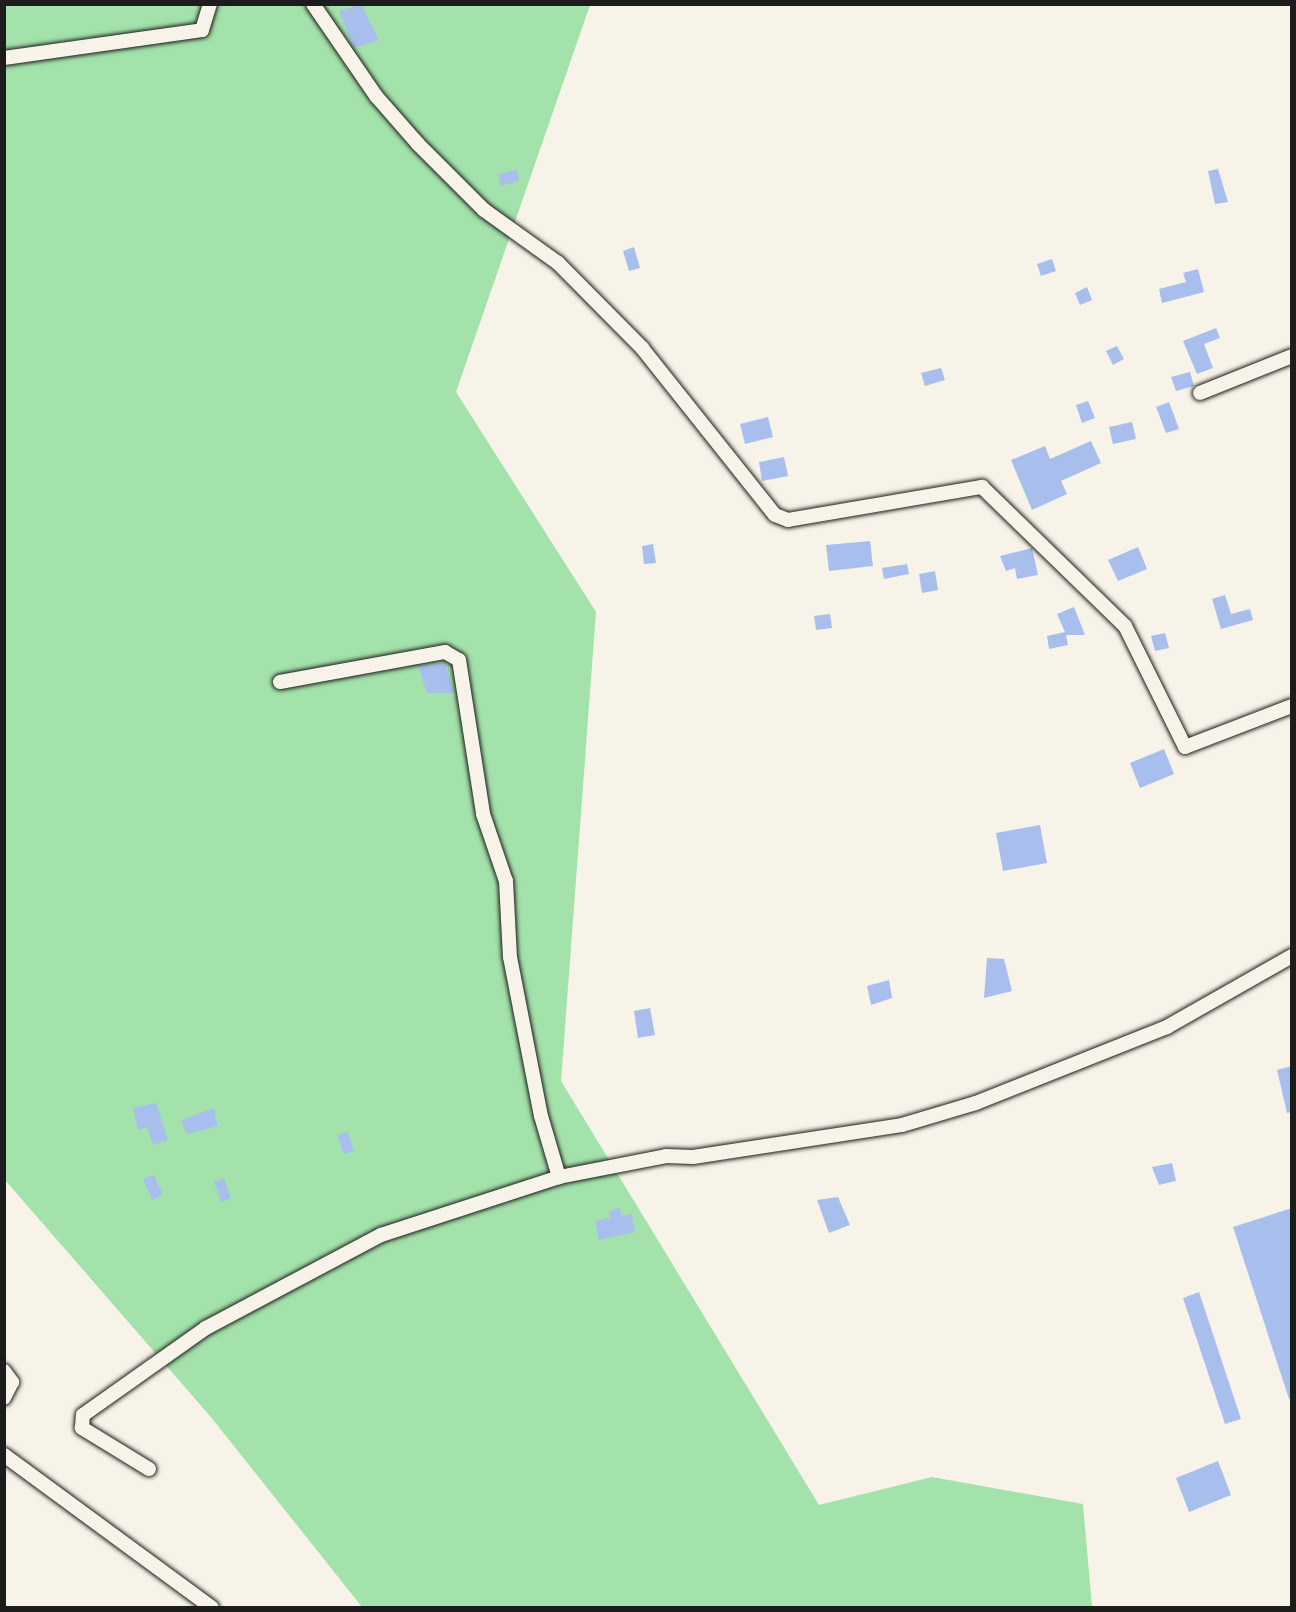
<!DOCTYPE html>
<html>
<head>
<meta charset="utf-8">
<style>
	body { margin:0 }
	#map { position:relative; width:1296px; height:1612px; overflow:hidden; background:#f7f3e8; font-family:Mynerve,sans-serif }
	div>[style] { position:absolute }
	[style*='--x'] { left:calc(var(--x)*1px); top:calc(var(--y)*1px); width:calc(var(--w)*1px); rotate:calc(var(--a)*1deg) }
	.green>* { inset:0; background:#a3e2aa }
	.building>* { inset:0; background:#a8bfed }
	.roads { filter:drop-shadow(0 0 2px #1c1c1c) drop-shadow(0 0 2px #1c1c1c) }
	.minor>* { height:14px; margin:-7px; padding:0 7px; transform-origin:7px; border-radius:7px; background:#f7f3e8 }
	span { translate:-50% -50%; white-space:nowrap; text-align:center; line-height:1.15; -webkit-text-stroke:4.5px #f7f3e8; paint-order:stroke }
	.frame { position:absolute; inset:0; border:6px solid #1c1c1c; pointer-events:none }
</style>
</head>
<body>
<div id="map">
	<div class="green">
		<i style="clip-path:polygon(4px 5px,590px 5px,456px 392px,596px 612px,561px 1081px,819px 1505px,932px 1477px,1083px 1504px,1092px 1607px,362px 1607px,210px 1416px,5px 1180px)"></i>
	</div>
	<div class="building">
		<i style="clip-path:polygon(361px 4px,379px 40px,354px 48px,339px 11px)"></i>
		<i style="clip-path:polygon(1218px 169px,1228px 202px,1215px 204px,1208px 171px)"></i>
		<i style="clip-path:polygon(517px 170px,519px 181px,500px 186px,498px 174px)"></i>
		<i style="clip-path:polygon(634px 247px,640px 268px,629px 271px,623px 251px)"></i>
		<i style="clip-path:polygon(1052px 259px,1056px 271px,1041px 276px,1037px 264px)"></i>
		<i style="clip-path:polygon(1198px 269px,1204px 292px,1162px 303px,1159px 289px,1186px 282px,1183px 273px)"></i>
		<i style="clip-path:polygon(1087px 287px,1092px 300px,1080px 305px,1075px 293px)"></i>
		<i style="clip-path:polygon(1216px 328px,1220px 338px,1204px 344px,1213px 368px,1197px 374px,1183px 341px)"></i>
		<i style="clip-path:polygon(1117px 346px,1124px 359px,1113px 365px,1106px 351px)"></i>
		<i style="clip-path:polygon(941px 368px,945px 380px,925px 386px,921px 373px)"></i>
		<i style="clip-path:polygon(1190px 372px,1194px 386px,1176px 391px,1171px 377px)"></i>
		<i style="clip-path:polygon(1088px 401px,1095px 418px,1082px 423px,1076px 405px)"></i>
		<i style="clip-path:polygon(1169px 402px,1179px 429px,1166px 433px,1156px 407px)"></i>
		<i style="clip-path:polygon(768px 417px,773px 437px,745px 444px,740px 424px)"></i>
		<i style="clip-path:polygon(1132px 422px,1136px 439px,1113px 444px,1109px 427px)"></i>
		<i style="clip-path:polygon(1091px 441px,1101px 463px,1061px 481px,1067px 494px,1032px 510px,1011px 460px,1045px 446px,1050px 459px)"></i>
		<i style="clip-path:polygon(784px 457px,788px 476px,762px 481px,759px 462px)"></i>
		<i style="clip-path:polygon(870px 541px,873px 566px,829px 571px,826px 545px)"></i>
		<i style="clip-path:polygon(653px 544px,656px 563px,644px 564px,642px 546px)"></i>
		<i style="clip-path:polygon(1138px 547px,1147px 569px,1118px 581px,1108px 560px)"></i>
		<i style="clip-path:polygon(1032px 548px,1038px 575px,1017px 579px,1015px 568px,1006px 571px,1000px 556px)"></i>
		<i style="clip-path:polygon(907px 564px,909px 574px,884px 579px,882px 568px)"></i>
		<i style="clip-path:polygon(935px 571px,938px 590px,922px 593px,919px 574px)"></i>
		<i style="clip-path:polygon(1225px 595px,1231px 614px,1250px 609px,1253px 620px,1221px 629px,1212px 599px)"></i>
		<i style="clip-path:polygon(1074px 607px,1085px 635px,1066px 635px,1068px 645px,1049px 649px,1047px 636px,1065px 632px,1057px 614px)"></i>
		<i style="clip-path:polygon(830px 614px,832px 628px,816px 630px,814px 616px)"></i>
		<i style="clip-path:polygon(1165px 633px,1169px 648px,1155px 651px,1151px 636px)"></i>
		<i style="clip-path:polygon(445px 663px,454px 693px,427px 693px,418px 666px)"></i>
		<i style="clip-path:polygon(1164px 749px,1174px 774px,1140px 788px,1130px 763px)"></i>
		<i style="clip-path:polygon(1040px 825px,1047px 863px,1003px 871px,996px 833px)"></i>
		<i style="clip-path:polygon(987px 958px,1004px 959px,1012px 991px,984px 998px)"></i>
		<i style="clip-path:polygon(889px 980px,892px 998px,871px 1005px,867px 986px)"></i>
		<i style="clip-path:polygon(650px 1008px,655px 1035px,638px 1038px,634px 1011px)"></i>
		<i style="clip-path:polygon(1292px 1066px,1292px 1112px,1287px 1113px,1277px 1070px)"></i>
		<i style="clip-path:polygon(156px 1103px,168px 1140px,153px 1145px,147px 1127px,138px 1130px,133px 1108px)"></i>
		<i style="clip-path:polygon(214px 1108px,218px 1126px,187px 1134px,181px 1120px)"></i>
		<i style="clip-path:polygon(348px 1132px,354px 1151px,344px 1154px,337px 1135px)"></i>
		<i style="clip-path:polygon(1172px 1163px,1176px 1181px,1159px 1185px,1152px 1167px)"></i>
		<i style="clip-path:polygon(154px 1175px,163px 1195px,152px 1200px,143px 1179px)"></i>
		<i style="clip-path:polygon(224px 1178px,231px 1198px,221px 1202px,214px 1182px)"></i>
		<i style="clip-path:polygon(838px 1197px,850px 1225px,829px 1233px,817px 1200px)"></i>
		<i style="clip-path:polygon(620px 1208px,622px 1216px,632px 1214px,635px 1232px,599px 1240px,595px 1221px,610px 1218px,609px 1211px)"></i>
		<i style="clip-path:polygon(1292px 1208px,1292px 1399px,1289px 1399px,1233px 1227px)"></i>
		<i style="clip-path:polygon(1199px 1292px,1241px 1419px,1225px 1424px,1183px 1298px)"></i>
		<i style="clip-path:polygon(1218px 1461px,1231px 1495px,1189px 1512px,1176px 1478px)"></i>
	</div>
	<div class="roads">
		<div class="minor">
			<i style="--x:313;--y:4;--w:112;--a:55.6"></i>
			<i style="--x:376;--y:96;--w:64;--a:48.8"></i>
			<i style="--x:418;--y:144;--w:93;--a:45"></i>
			<i style="--x:484;--y:210;--w:91;--a:35.6"></i>
			<i style="--x:558;--y:263;--w:120;--a:45.3"></i>
			<i style="--x:642;--y:348;--w:213;--a:51.5"></i>
			<i style="--x:775;--y:515;--w:14;--a:21"></i>
			<i style="--x:788;--y:520;--w:197;--a:-9.7"></i>
			<i style="--x:982;--y:487;--w:199;--a:44.2"></i>
			<i style="--x:1125;--y:626;--w:135;--a:63.6"></i>
			<i style="--x:1185;--y:747;--w:115;--a:-21"></i>
			<i style="--x:4;--y:58;--w:200;--a:-8"></i>
			<i style="--x:202;--y:30;--w:27;--a:-73"></i>
			<i style="--x:1200;--y:393;--w:99;--a:-21.9"></i>
			<i style="--x:280;--y:682;--w:168;--a:-10.3"></i>
			<i style="--x:445;--y:652;--w:16;--a:30"></i>
			<i style="--x:459;--y:660;--w:156;--a:81.1"></i>
			<i style="--x:483;--y:814;--w:71;--a:71.1"></i>
			<i style="--x:506;--y:881;--w:76;--a:87"></i>
			<i style="--x:510;--y:957;--w:162;--a:79"></i>
			<i style="--x:541;--y:1116;--w:64;--a:73.6"></i>
			<i style="--x:4;--y:1371;--w:14;--a:54"></i>
			<i style="--x:12;--y:1382;--w:18;--a:117"></i>
			<i style="--x:4;--y:1455;--w:258;--a:36.3"></i>
			<i style="--x:149;--y:1469;--w:79;--a:-148.5"></i>
			<i style="--x:82;--y:1428;--w:13;--a:-86"></i>
			<i style="--x:83;--y:1415;--w:151;--a:-35.3"></i>
			<i style="--x:206;--y:1328;--w:198;--a:-28"></i>
			<i style="--x:381;--y:1235;--w:187;--a:-18"></i>
			<i style="--x:559;--y:1177;--w:109;--a:-11.1"></i>
			<i style="--x:666;--y:1156;--w:27;--a:2"></i>
			<i style="--x:693;--y:1157;--w:211;--a:-8.7"></i>
			<i style="--x:902;--y:1125;--w:77;--a:-16.6"></i>
			<i style="--x:976;--y:1103;--w:206;--a:-21.7"></i>
			<i style="--x:1167;--y:1027;--w:144;--a:-29.6"></i>
		</div>
	</div>
	<div class="frame"></div>
</div>
</body>
</html>
